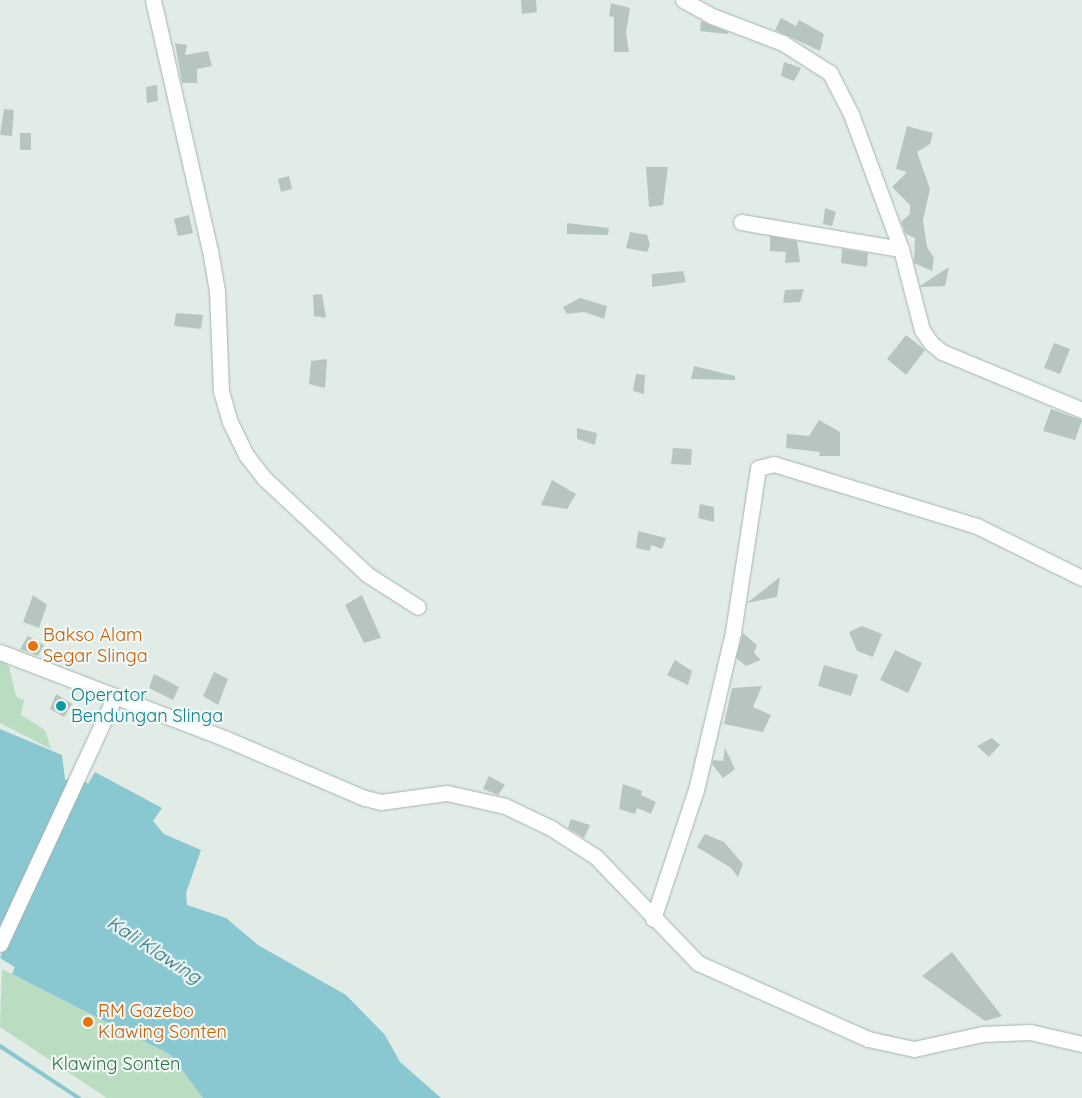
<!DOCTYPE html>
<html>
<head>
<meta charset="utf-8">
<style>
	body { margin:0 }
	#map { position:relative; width:1082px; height:1098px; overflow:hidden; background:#e1ece7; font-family:Quicksand,sans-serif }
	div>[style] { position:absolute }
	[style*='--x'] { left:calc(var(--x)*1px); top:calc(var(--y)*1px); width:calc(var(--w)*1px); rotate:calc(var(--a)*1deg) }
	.green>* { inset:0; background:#baddc2 }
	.water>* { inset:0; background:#89c7d1 }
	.stream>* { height:4px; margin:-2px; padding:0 2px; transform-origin:2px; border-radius:2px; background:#89c7d1 }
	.building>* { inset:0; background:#b6c6bf }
	.roads { filter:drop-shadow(0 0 1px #a4b4ae) drop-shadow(0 0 1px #a4b4ae) }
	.minor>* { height:15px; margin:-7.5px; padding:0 7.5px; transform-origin:7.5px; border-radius:7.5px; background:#fff }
	.dots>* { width:14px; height:14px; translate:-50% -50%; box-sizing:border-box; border:2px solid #f1f8f5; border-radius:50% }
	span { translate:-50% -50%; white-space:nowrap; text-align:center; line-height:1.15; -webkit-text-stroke:4.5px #f1f8f5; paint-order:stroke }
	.food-label { font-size:18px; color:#c56008 }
	.left { translate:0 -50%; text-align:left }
	.culture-label { font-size:18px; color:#0d838f }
	.park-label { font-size:18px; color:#2c7345 }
	.water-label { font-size:19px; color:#1c6b78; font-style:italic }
</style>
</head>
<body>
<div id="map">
	<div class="green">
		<i style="clip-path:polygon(0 660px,9px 666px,16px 696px,24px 700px,21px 715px,45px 730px,51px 749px,0 723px)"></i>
		<i style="clip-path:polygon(2px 969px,171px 1055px,203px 1098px,107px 1098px,0 1027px)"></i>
	</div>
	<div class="water">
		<i style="clip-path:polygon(0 729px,62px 755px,65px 780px,79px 776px,88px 784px,95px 772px,162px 808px,153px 821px,164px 834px,201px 850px,186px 893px,187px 905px,226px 918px,258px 945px,346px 995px,385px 1035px,400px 1062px,441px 1098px,203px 1098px,171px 1055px,12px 974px,15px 967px,0 958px,7px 940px,0 937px)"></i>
	</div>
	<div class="stream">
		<i style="--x:0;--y:1046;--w:95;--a:33.4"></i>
	</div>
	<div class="building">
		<i style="clip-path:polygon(521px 0,536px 0,537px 12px,522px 14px)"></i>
		<i style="clip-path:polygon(611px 3px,630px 8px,626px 33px,629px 52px,614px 52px,614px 17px,609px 16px)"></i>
		<i style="clip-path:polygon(781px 18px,796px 26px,799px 20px,824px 34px,820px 51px,775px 30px)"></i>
		<i style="clip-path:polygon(701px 21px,728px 32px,728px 34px,700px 31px)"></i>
		<i style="clip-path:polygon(175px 43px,187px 45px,185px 55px,208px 51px,212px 66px,197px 69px,197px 83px,182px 83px)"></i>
		<i style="clip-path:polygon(784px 62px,801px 68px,794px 81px,781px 76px)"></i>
		<i style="clip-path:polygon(157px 85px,158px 101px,147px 103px,146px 87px)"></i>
		<i style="clip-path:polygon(4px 109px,14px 110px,12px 136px,0 135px)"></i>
		<i style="clip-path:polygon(907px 126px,933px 133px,930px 144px,917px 152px,930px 189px,923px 220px,927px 247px,934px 258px,932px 271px,914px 263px,915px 238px,906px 234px,901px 222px,910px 214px,910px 205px,892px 187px,907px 172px,896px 169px)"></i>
		<i style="clip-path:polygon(20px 133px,31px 133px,31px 150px,20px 150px)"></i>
		<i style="clip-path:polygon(646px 167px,668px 167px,663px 205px,649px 207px)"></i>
		<i style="clip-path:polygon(289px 176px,292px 189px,281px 192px,278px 179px)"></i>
		<i style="clip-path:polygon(825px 208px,836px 212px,832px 226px,823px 224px)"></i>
		<i style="clip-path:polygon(189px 215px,193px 233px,178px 236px,174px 219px)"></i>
		<i style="clip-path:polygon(567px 223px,609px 228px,608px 235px,567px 234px)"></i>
		<i style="clip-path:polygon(630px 232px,647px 235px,650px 245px,647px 252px,626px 248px)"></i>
		<i style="clip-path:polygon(770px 236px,797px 241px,800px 262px,785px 263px,786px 252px,770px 251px)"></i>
		<i style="clip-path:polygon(842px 249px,868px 253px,867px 267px,841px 263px)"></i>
		<i style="clip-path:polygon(949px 267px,945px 286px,921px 287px,920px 286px)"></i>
		<i style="clip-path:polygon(683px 271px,686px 282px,652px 287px,652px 274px)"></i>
		<i style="clip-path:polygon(804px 289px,800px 302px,783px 303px,785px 290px)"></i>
		<i style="clip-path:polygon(322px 294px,326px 318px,314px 316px,313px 295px)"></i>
		<i style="clip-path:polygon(580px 298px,607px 306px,604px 319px,584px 312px,567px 314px,563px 307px)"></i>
		<i style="clip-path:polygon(176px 313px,203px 315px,201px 329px,174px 326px)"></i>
		<i style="clip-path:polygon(906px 335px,925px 350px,906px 375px,887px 359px)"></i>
		<i style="clip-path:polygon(1054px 343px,1070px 349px,1060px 374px,1044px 368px)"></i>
		<i style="clip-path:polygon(327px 359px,325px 388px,309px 384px,311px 361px)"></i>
		<i style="clip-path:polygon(694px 366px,735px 376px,735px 380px,691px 379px)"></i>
		<i style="clip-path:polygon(636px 374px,645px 375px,644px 394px,633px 391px)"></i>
		<i style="clip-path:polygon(1051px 409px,1082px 420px,1075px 440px,1043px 431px)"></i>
		<i style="clip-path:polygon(819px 420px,840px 432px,840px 456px,819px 456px,820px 452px,786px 448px,787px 434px,809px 436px)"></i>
		<i style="clip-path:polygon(577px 428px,597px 433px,595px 445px,577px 439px)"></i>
		<i style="clip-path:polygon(673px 448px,692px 449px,691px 465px,671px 464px)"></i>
		<i style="clip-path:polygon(552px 480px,576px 494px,567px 509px,541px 505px)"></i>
		<i style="clip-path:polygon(700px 504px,714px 507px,714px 522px,698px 518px)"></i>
		<i style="clip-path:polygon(638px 531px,666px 538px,662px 549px,651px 545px,650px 551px,636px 548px)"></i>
		<i style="clip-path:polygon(780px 577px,777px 597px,747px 603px)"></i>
		<i style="clip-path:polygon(33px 595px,47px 605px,39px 628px,23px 622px)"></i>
		<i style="clip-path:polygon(362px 595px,381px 638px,364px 643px,345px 605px)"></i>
		<i style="clip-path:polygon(862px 626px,882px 634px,873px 657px,857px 651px,849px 632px)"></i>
		<i style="clip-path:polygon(743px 633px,757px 645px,754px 653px,761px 660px,746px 666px,736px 658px)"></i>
		<i style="clip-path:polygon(28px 636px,44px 645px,38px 656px,20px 649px)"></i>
		<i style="clip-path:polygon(895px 650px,922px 663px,908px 693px,880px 680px)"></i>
		<i style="clip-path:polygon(675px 660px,692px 671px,688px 685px,667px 675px)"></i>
		<i style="clip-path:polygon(824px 665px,858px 675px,851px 696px,818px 686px)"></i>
		<i style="clip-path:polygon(214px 672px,228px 679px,218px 705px,203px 696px)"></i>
		<i style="clip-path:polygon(154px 674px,179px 687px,173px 700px,149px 688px)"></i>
		<i style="clip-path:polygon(762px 686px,753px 707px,771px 715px,763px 732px,724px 724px,732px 688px)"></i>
		<i style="clip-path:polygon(56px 694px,72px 704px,64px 717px,50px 709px)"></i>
		<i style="clip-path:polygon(992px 738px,1000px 745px,989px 757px,977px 746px)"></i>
		<i style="clip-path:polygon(725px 748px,735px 769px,723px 778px,712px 764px,713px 760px,723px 761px)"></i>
		<i style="clip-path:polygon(489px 776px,505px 785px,498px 795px,483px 789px)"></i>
		<i style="clip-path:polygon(623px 784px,642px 791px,641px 795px,656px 802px,651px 814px,637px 808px,635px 814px,619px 809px)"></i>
		<i style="clip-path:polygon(571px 819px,590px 825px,584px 838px,568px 828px)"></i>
		<i style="clip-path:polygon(705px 834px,724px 842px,743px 864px,738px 877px,731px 868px,697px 847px)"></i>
		<i style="clip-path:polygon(952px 952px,1002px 1016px,985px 1021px,922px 976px)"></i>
	</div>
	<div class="roads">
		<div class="minor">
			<i style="--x:153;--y:0;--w:256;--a:77.2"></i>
			<i style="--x:210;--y:250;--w:42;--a:80.3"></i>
			<i style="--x:217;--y:291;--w:100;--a:87.7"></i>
			<i style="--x:221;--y:391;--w:32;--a:74"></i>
			<i style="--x:230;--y:422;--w:37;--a:64"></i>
			<i style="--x:246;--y:455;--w:31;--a:52"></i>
			<i style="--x:265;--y:479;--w:141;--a:43"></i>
			<i style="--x:368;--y:575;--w:59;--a:32.6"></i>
			<i style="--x:683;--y:0;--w:33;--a:29"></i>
			<i style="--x:712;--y:16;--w:76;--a:20.8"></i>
			<i style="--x:783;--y:43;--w:56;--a:32.6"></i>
			<i style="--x:830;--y:73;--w:46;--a:62.9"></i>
			<i style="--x:851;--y:114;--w:144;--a:69.7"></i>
			<i style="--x:901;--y:249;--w:84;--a:75.5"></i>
			<i style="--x:922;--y:330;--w:16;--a:55"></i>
			<i style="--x:931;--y:343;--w:14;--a:39"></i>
			<i style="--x:942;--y:352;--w:152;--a:22.5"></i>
			<i style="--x:741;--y:222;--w:162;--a:9.6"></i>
			<i style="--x:0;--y:652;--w:240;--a:21"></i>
			<i style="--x:224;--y:738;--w:153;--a:23.1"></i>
			<i style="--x:365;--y:798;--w:16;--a:14"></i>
			<i style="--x:381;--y:802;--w:67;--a:-7.8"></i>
			<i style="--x:447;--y:793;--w:59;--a:12.6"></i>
			<i style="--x:505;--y:806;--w:51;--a:25.6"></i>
			<i style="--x:551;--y:828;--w:54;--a:32.8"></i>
			<i style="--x:596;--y:857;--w:147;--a:46.1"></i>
			<i style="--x:698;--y:963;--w:186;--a:24.1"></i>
			<i style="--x:868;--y:1039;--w:47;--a:12.3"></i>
			<i style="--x:914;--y:1049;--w:70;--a:-12.4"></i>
			<i style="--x:982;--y:1034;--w:48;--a:-2.4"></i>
			<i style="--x:1030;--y:1032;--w:53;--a:13"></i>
			<i style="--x:653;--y:919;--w:136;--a:-71.6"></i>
			<i style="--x:696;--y:790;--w:162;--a:-76.8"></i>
			<i style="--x:733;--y:632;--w:166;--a:-81.3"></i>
			<i style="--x:758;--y:468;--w:16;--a:-14"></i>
			<i style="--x:774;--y:464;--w:212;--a:17"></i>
			<i style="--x:977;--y:526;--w:117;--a:26.3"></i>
			<i style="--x:0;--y:944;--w:271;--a:-65.1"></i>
		</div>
	</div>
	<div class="dots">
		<i style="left:33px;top:646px;background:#e8710a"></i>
		<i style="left:61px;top:706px;background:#0f9aa8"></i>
		<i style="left:88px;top:1022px;background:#e8710a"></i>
	</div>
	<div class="food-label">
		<span class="left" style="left:43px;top:646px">Bakso Alam<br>Segar Slinga</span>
		<span class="left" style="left:98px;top:1022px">RM Gazebo<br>Klawing Sonten</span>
	</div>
	<div class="culture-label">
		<span class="left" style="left:71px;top:706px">Operator<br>Bendungan Slinga</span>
	</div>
	<div class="park-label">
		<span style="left:116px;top:1064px">Klawing Sonten</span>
	</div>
	<div class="water-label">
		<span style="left:154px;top:950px;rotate:33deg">Kali Klawing</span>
	</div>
</div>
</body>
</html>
